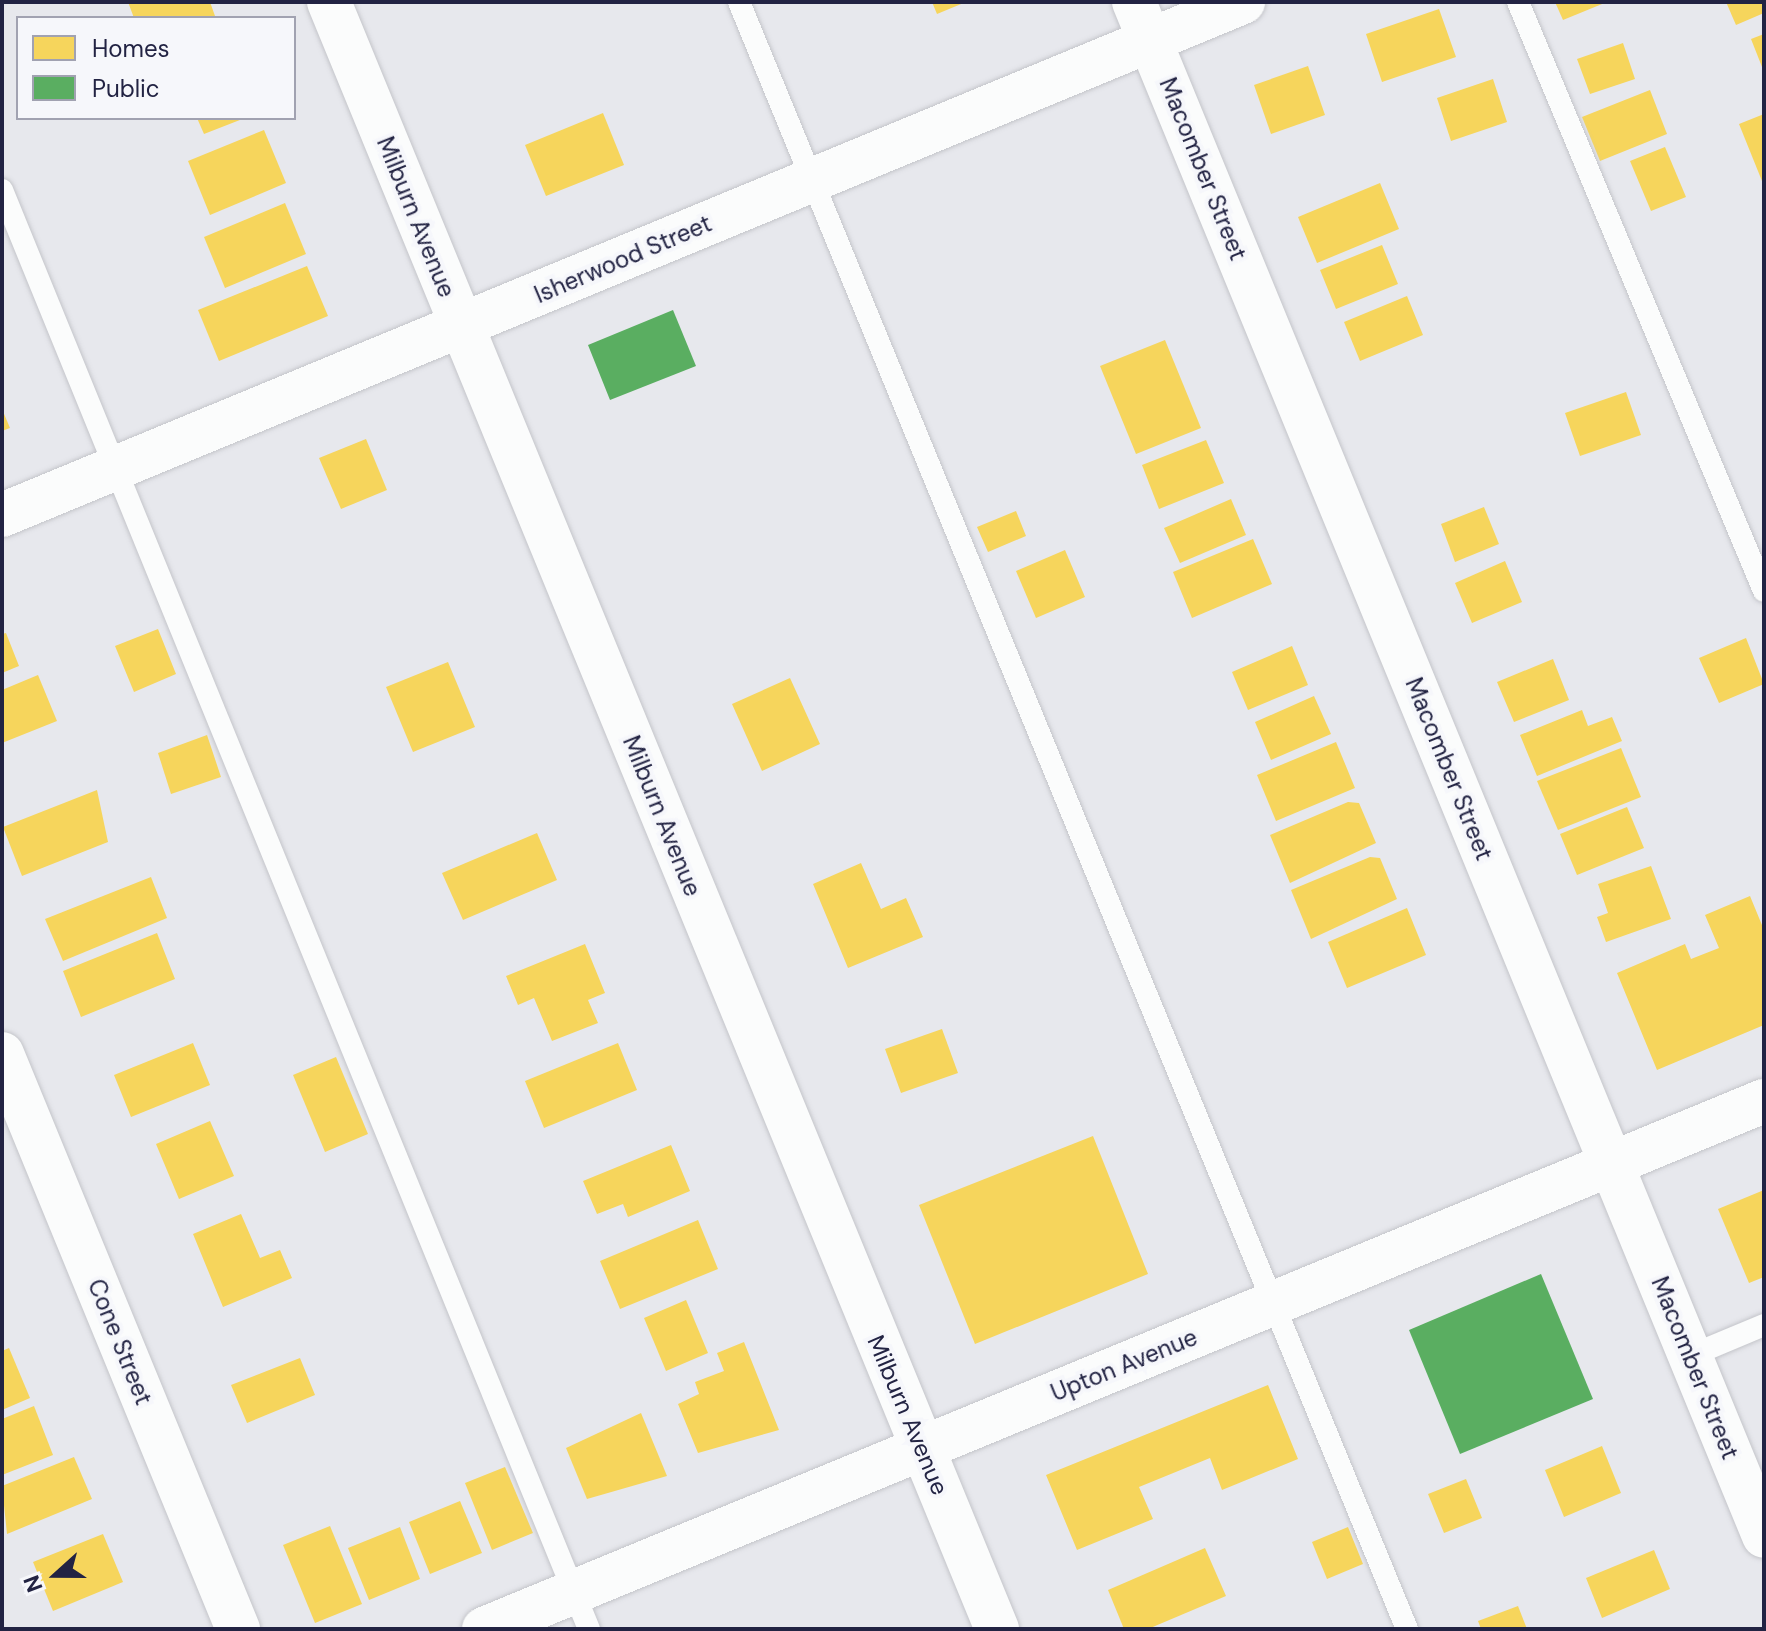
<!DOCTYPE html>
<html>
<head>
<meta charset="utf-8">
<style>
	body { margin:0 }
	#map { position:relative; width:1766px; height:1631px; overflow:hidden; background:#e7e8ed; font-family:"DM Sans",sans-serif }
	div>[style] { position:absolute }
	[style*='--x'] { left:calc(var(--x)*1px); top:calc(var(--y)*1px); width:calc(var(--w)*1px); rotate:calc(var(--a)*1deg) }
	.homes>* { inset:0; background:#f6d55c }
	.public>* { inset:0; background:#5aae61 }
	.roads { filter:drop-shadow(0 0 2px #c4c5ca) drop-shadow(0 0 2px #c4c5ca) }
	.service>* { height:22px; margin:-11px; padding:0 11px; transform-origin:11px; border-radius:11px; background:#fbfcfc }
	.minor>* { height:44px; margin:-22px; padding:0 22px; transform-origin:22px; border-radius:22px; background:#fbfcfc }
	.tertiary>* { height:44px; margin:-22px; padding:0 22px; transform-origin:22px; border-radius:22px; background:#fbfcfc }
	span { translate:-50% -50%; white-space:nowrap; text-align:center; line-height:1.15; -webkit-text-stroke:8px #f6f7fb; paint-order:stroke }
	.street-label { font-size:24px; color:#222343 }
	.frame { position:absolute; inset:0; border:4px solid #222343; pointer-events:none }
	.legend { position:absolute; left:16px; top:16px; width:280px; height:104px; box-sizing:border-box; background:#f6f7fb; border:2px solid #a1a2b1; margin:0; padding:10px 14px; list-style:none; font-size:24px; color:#222343 }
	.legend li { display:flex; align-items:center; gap:16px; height:40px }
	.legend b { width:40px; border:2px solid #a1a2b1 }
	.north { position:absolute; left:16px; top:1535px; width:80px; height:80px; -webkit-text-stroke:6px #f6f7fb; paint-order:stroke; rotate:249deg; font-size:22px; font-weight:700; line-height:32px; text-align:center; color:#222343 }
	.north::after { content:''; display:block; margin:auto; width:28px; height:36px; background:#222343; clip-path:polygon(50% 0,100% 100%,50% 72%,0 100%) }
</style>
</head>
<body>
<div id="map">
	<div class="homes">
		<i style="clip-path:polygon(128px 2px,210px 2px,215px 16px,134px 18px)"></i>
		<i style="clip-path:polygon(932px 2px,966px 2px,937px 14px)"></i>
		<i style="clip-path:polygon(1555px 2px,1607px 2px,1563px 20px)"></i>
		<i style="clip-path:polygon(1726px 2px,1764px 2px,1764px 13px,1736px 25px)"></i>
		<i style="clip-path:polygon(1439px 9px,1456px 57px,1382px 82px,1366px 34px)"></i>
		<i style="clip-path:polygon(1764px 34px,1764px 72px,1751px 39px)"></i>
		<i style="clip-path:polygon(1623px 43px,1635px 79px,1590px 94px,1577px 59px)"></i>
		<i style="clip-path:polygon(1308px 66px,1325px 115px,1271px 134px,1254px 85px)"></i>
		<i style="clip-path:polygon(1493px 79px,1507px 122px,1451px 141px,1437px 98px)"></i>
		<i style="clip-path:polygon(1650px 90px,1667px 134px,1600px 161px,1582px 117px)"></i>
		<i style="clip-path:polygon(603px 113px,624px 165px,546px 196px,525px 145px)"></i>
		<i style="clip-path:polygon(1764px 114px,1764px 186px,1739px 124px)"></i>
		<i style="clip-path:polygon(197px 118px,245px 118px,204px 134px)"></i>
		<i style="clip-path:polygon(264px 130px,286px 183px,210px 215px,188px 161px)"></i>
		<i style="clip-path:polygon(1665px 147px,1686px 197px,1651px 211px,1630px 161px)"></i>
		<i style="clip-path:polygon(1380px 183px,1399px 229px,1317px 263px,1298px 217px)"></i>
		<i style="clip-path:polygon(285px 203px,306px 254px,225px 288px,204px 237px)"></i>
		<i style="clip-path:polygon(1382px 245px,1398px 284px,1336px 309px,1320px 270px)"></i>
		<i style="clip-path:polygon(307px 266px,328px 316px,219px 361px,198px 310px)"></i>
		<i style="clip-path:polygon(1407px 296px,1423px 335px,1360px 361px,1344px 322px)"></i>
		<i style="clip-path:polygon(1165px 340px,1201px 428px,1136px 454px,1100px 366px)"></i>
		<i style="clip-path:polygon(1626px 392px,1641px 435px,1580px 456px,1565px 413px)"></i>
		<i style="clip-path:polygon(2px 409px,10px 428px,2px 431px)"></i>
		<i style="clip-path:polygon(366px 439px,387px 490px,341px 509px,319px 458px)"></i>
		<i style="clip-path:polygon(1206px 440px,1224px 483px,1159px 509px,1142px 465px)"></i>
		<i style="clip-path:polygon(1231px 499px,1246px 535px,1180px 563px,1164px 528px)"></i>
		<i style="clip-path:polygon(1484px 507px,1499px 544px,1455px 562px,1441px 524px)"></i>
		<i style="clip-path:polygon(1016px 511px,1026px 536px,988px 552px,977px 527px)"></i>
		<i style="clip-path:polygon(1253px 539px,1272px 584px,1192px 618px,1173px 572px)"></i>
		<i style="clip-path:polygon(1065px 550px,1085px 597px,1036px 618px,1016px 571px)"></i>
		<i style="clip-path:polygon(1505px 561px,1522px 602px,1472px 623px,1455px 583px)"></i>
		<i style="clip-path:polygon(158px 629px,176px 674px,134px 692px,115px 646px)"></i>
		<i style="clip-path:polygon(6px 633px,19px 666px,2px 673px,2px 634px)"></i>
		<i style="clip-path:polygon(1746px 638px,1764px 684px,1719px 703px,1699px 658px)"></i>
		<i style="clip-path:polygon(1292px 646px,1308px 685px,1248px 710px,1232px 672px)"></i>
		<i style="clip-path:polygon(1553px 659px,1569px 700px,1514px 722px,1497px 682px)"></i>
		<i style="clip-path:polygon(448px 662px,475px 727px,413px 752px,386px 687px)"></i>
		<i style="clip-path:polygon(38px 675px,57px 721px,2px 743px,2px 690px)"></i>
		<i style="clip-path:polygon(790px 678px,820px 744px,762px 771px,732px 704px)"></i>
		<i style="clip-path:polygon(1314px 696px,1331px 734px,1271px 760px,1255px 722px)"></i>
		<i style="clip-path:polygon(1582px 710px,1588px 726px,1612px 717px,1622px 741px,1537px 776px,1520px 735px)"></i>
		<i style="clip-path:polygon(207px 735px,221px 777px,171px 794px,158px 753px)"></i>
		<i style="clip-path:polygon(1336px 742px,1355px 788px,1276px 821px,1257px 775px)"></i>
		<i style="clip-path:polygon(1621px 748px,1641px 797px,1558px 830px,1537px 781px)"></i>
		<i style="clip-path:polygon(97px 790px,108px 842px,22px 876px,3px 827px)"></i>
		<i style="clip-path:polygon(1348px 802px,1359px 803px,1376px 843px,1290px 883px,1270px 835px)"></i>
		<i style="clip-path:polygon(1627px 807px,1644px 848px,1577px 875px,1560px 834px)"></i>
		<i style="clip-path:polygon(537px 833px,557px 880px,463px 920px,442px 873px)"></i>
		<i style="clip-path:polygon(1370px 857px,1380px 858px,1397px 899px,1311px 939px,1291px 890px)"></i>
		<i style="clip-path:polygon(861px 863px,881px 909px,906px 898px,923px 937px,848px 968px,813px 884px)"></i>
		<i style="clip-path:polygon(1651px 866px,1671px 919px,1606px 942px,1597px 917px,1608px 913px,1598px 884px)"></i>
		<i style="clip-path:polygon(151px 877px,167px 918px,63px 961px,45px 919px)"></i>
		<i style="clip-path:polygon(1750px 896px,1764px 930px,1764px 1025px,1657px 1070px,1617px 973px,1685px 944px,1691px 959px,1719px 948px,1705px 915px)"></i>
		<i style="clip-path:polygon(1407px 908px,1426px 955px,1347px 988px,1328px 942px)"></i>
		<i style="clip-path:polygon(157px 933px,175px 979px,81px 1017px,63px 971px)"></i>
		<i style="clip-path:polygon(585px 944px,605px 993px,588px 1000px,598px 1023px,552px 1041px,534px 998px,518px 1005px,506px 976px)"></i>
		<i style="clip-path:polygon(942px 1029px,958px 1073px,901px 1093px,885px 1049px)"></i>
		<i style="clip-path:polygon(193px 1043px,210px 1085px,131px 1117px,114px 1075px)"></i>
		<i style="clip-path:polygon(618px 1043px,637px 1090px,544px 1128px,525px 1081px)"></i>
		<i style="clip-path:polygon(336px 1057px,368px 1134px,325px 1152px,293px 1075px)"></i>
		<i style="clip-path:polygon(210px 1121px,234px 1176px,179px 1199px,156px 1144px)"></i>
		<i style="clip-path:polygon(1093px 1136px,1148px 1274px,975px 1344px,919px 1205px)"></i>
		<i style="clip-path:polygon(671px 1145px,690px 1191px,628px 1217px,623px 1204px,597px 1214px,583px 1181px)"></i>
		<i style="clip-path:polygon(1764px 1190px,1764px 1277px,1749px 1283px,1718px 1209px)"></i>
		<i style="clip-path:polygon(241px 1214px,260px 1258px,280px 1250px,292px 1278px,223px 1307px,193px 1234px)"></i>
		<i style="clip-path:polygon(698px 1220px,718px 1269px,620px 1309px,600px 1261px)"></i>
		<i style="clip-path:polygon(686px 1300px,708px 1353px,666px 1371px,644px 1318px)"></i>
		<i style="clip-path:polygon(744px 1342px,779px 1430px,698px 1453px,678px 1404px,699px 1394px,695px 1382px,724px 1371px,717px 1353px)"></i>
		<i style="clip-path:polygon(9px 1348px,30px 1398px,2px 1410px,2px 1351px)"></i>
		<i style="clip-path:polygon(300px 1358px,315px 1395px,247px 1423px,231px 1385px)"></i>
		<i style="clip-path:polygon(1268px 1385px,1298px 1459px,1222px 1490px,1210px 1458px,1139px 1487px,1153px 1519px,1077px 1550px,1046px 1475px)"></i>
		<i style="clip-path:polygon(34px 1406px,53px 1455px,2px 1475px,2px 1419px)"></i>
		<i style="clip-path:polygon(641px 1413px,667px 1476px,587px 1499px,566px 1448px)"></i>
		<i style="clip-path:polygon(1602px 1446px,1621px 1493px,1564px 1517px,1545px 1470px)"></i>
		<i style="clip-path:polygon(74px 1457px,92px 1499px,7px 1534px,2px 1486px)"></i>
		<i style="clip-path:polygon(505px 1467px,533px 1533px,492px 1550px,465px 1483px)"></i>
		<i style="clip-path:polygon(1466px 1479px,1482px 1518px,1444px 1533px,1428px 1494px)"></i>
		<i style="clip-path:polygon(460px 1501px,482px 1553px,430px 1574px,409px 1522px)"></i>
		<i style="clip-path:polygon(330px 1526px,362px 1604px,315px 1623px,283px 1545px)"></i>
		<i style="clip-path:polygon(400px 1527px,420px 1579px,369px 1600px,348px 1548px)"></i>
		<i style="clip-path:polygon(1348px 1527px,1363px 1564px,1327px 1579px,1312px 1542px)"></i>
		<i style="clip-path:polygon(103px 1534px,123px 1582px,53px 1611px,33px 1562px)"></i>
		<i style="clip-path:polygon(1205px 1548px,1226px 1596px,1148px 1629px,1124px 1629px,1108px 1590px)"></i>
		<i style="clip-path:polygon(1654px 1550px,1670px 1589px,1602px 1618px,1586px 1578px)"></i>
		<i style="clip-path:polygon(1518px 1606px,1527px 1629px,1481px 1629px,1478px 1621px)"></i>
	</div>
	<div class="public">
		<i style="clip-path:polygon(673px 310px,696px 366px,610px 400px,588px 345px)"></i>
		<i style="clip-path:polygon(1541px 1274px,1593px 1399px,1460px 1454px,1409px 1330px)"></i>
	</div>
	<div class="roads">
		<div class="service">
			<i style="--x:739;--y:2;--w:1759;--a:67.68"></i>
			<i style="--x:1518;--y:2;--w:638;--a:67.33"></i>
			<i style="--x:2;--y:190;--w:1554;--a:67.81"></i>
			<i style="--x:1690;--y:1356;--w:80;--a:-22.7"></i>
		</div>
		<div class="minor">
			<i style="--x:329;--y:2;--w:1759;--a:67.68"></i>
			<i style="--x:1134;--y:2;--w:1658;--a:67.67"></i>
			<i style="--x:2;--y:515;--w:1343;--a:-22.46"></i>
			<i style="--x:2;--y:1054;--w:622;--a:67.69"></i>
		</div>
		<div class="tertiary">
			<i style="--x:484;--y:1629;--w:1385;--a:-22.42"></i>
		</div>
	</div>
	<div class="street-label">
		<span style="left:1203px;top:169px;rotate:68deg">Macomber Street</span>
		<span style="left:416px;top:217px;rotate:68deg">Milburn Avenue</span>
		<span style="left:623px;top:259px;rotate:-23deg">Isherwood Street</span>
		<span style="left:1449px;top:769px;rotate:68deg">Macomber Street</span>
		<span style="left:662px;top:816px;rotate:68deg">Milburn Avenue</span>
		<span style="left:120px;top:1342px;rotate:68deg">Cone Street</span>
		<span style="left:1124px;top:1365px;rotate:-22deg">Upton Avenue</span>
		<span style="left:1695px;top:1368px;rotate:68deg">Macomber Street</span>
		<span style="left:908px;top:1415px;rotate:67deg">Milburn Avenue</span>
	</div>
	<div class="frame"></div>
	<ul class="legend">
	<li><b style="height:22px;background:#f6d55c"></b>Homes</li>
	<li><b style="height:22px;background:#5aae61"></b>Public</li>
	</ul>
	<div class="north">N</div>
</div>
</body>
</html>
